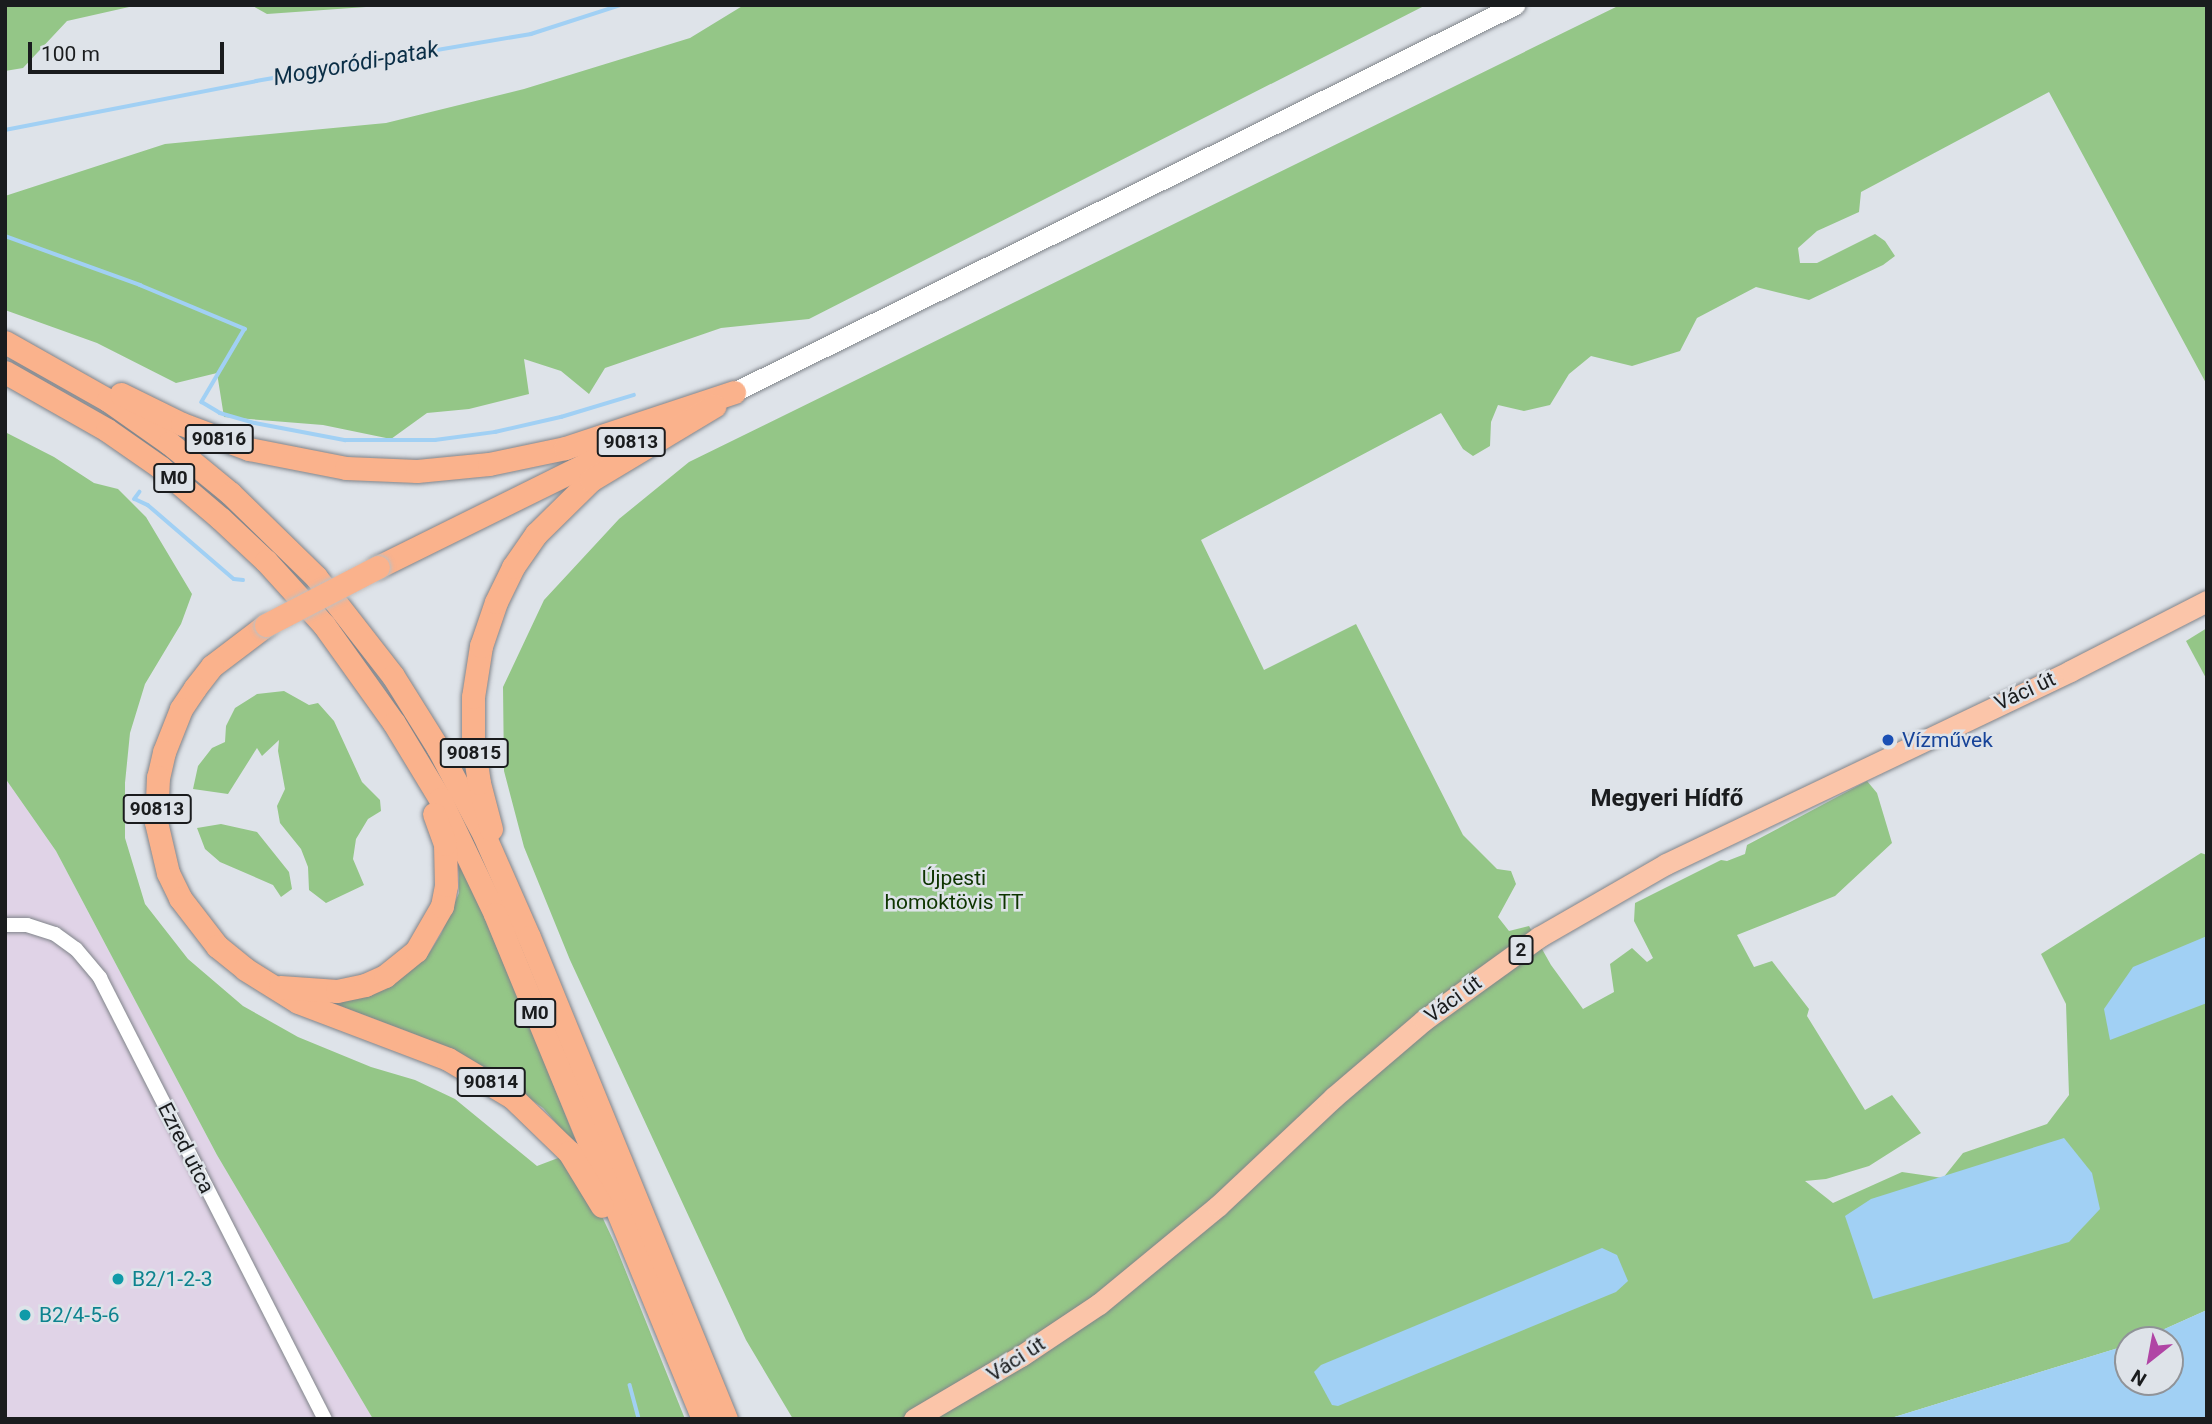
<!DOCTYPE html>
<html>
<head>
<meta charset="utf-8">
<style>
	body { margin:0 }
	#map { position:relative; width:2212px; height:1424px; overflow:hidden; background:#dee3e9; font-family:Roboto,sans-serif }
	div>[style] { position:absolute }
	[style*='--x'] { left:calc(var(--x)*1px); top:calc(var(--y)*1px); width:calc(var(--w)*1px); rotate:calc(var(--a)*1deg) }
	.commercial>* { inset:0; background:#e0d3e7 }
	.green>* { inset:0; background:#94c687 }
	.water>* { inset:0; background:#a1d0f4 }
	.stream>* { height:3.5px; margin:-1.75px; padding:0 1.75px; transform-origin:1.75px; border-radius:1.75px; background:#a1d0f4 }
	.roads { filter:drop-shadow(0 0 2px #80848a) drop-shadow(0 0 2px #80848a) }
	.minor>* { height:14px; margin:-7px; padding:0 7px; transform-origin:7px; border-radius:7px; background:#fff }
	.secondary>* { height:19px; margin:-9.5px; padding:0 9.5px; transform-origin:9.5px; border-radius:9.5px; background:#fff }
	.primary>* { height:21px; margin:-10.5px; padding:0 10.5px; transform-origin:10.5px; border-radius:10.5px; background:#fbc5a9 }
	.trunk>* { height:23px; margin:-11.5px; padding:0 11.5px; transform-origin:11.5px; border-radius:11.5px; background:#fab28c }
	.bridges { filter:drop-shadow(0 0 2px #bfbfc0) drop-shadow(0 0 2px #bfbfc0) }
	.trunk-bridge>* { height:23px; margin:-11.5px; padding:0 11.5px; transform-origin:11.5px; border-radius:11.5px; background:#fab28c }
	.dots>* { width:19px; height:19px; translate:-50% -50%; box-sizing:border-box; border:4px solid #dee3e9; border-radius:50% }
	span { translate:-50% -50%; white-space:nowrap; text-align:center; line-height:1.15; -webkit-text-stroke:5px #dee3e9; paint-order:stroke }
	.shield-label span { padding:2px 5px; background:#dee3e9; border:2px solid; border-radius:5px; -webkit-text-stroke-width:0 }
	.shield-label { font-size:19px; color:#1a1c1e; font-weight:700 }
	.street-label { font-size:21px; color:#1a1c1e }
	.transit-label { font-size:21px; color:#164399 }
	.left { translate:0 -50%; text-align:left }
	.park-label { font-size:21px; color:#0e3501 }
	.culture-label { font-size:21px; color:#0d838f }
	.water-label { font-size:23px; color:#0a2e46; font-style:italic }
	.quarter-label { font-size:24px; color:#1a1c1e; font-weight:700 }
	.frame { position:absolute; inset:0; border:7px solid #1a1c1e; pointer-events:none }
	.north { position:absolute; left:2114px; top:1326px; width:70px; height:70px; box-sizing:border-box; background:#dee3e9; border:2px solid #909398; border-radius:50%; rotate:211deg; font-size:19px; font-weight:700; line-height:28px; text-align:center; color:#1a1c1e }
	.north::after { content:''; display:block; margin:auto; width:24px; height:32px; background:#b045a5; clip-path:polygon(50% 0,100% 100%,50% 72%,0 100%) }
	.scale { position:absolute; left:28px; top:42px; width:196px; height:32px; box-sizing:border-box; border:4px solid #1a1c1e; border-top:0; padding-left:9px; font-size:21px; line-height:24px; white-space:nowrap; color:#1a1c1e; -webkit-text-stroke:5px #dee3e9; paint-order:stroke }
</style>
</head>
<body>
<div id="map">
	<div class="commercial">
		<i style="clip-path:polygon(5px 778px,56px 851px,217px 1155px,373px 1419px,5px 1419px)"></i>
	</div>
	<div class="green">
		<i style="clip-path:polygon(5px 5px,138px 5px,67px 21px,23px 68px,5px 71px)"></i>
		<i style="clip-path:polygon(251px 5px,394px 5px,267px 14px)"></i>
		<i style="clip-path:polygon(744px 5px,1426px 5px,809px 319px,721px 328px,605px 368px,589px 394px,561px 371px,524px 359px,529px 394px,469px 409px,427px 413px,391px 439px,323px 425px,224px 417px,217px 373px,176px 383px,97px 343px,5px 310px,5px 196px,165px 144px,386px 123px,524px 89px,690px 38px)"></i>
		<i style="clip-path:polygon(1620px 5px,2207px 5px,2207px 385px,2049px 92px,1861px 192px,1859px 212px,1817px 231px,1798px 248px,1800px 263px,1817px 263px,1875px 234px,1885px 241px,1895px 256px,1883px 265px,1809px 300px,1756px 287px,1697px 318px,1680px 351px,1632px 366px,1591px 356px,1569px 374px,1550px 405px,1524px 411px,1498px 405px,1491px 422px,1490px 446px,1473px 456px,1463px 449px,1441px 413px,1201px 540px,1264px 670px,1356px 624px,1463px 835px,1497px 869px,1511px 871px,1516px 884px,1498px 917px,1509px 931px,1529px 926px,1551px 965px,1583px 1009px,1614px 992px,1610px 964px,1632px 948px,1647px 962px,1653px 958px,1634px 921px,1635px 903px,1721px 860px,1727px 861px,1745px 854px,1747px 845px,1867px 781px,1877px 793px,1892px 843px,1835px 896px,1737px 935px,1754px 967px,1772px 961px,1809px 1009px,1807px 1016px,1865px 1110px,1892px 1095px,1921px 1133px,1869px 1166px,1826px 1179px,1805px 1181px,1833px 1203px,1902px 1172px,1943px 1178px,1963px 1153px,2047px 1124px,2069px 1095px,2066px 1004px,2041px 954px,2201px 853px,2207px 855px,2207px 1310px,2140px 1340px,2128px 1340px,2128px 1345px,1888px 1419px,793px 1419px,746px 1340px,570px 960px,524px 847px,504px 771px,503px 687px,544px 600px,619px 519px,689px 462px)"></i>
		<i style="clip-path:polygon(5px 432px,54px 457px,94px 483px,118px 489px,146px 517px,192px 594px,181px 624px,145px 684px,130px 733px,125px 783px,125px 838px,145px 904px,188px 959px,243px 1006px,298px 1037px,371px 1067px,415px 1080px,455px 1099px,537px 1166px,566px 1155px,590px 1191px,614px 1242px,685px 1419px,373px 1419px,217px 1155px,56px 851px,5px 778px)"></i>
		<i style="clip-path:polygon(2207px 628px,2207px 680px,2186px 641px)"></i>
		<i style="clip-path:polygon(284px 691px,309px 705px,318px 703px,334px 721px,362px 782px,380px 800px,381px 811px,368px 819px,356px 839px,353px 859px,364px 885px,326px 903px,309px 890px,308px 867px,301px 849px,280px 823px,277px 806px,285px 789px,278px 751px,279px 740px,262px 756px,257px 748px,228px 794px,193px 789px,198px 766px,212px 748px,225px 742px,226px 726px,235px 708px,257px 694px)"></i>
		<i style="clip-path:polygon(221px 824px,257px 832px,289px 872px,292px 889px,281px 897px,273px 885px,220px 862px,205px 849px,197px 828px)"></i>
		<i style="clip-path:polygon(463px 866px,536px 1041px,575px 1139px,571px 1140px,543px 1108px,490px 1070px,414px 1034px,322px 999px,397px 980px,414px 968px,428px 955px,441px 934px,459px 893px,459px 868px)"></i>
	</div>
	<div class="water">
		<i style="clip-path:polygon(2207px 936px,2207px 1003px,2110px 1040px,2104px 1009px,2133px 967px)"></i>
		<i style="clip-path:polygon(2064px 1138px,2092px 1173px,2100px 1209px,2069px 1242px,1873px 1299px,1845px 1216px,1871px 1199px)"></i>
		<i style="clip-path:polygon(1602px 1248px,1617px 1255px,1628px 1281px,1616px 1292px,1338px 1406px,1332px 1405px,1314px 1372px,1321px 1365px)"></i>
		<i style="clip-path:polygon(2207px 1310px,2207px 1419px,1888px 1419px,2128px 1345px,2128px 1382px,2170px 1382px,2170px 1340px,2140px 1340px)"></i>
	</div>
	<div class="stream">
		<i style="--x:5;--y:130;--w:256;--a:-11"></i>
		<i style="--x:256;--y:81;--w:279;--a:-9.7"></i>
		<i style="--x:531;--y:34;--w:95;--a:-17.9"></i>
		<i style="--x:5;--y:236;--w:144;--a:19.9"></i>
		<i style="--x:140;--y:285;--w:114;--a:22.7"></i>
		<i style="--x:245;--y:329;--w:85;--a:120.5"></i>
		<i style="--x:202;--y:402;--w:21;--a:31"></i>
		<i style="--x:220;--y:413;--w:36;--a:16"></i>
		<i style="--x:255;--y:423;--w:92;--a:10.7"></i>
		<i style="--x:345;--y:440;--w:90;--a:0"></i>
		<i style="--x:435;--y:440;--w:61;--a:-7.6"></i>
		<i style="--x:495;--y:432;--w:68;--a:-12.8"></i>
		<i style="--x:561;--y:417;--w:76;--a:-16.8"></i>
		<i style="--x:140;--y:492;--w:9;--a:126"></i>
		<i style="--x:135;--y:499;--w:14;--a:25"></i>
		<i style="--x:148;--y:505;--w:113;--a:40.7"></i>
		<i style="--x:234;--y:579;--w:9;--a:6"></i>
		<i style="--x:630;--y:1385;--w:35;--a:75"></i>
	</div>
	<div class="roads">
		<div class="minor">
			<i style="--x:5;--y:925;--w:22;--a:0"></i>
			<i style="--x:27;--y:925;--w:29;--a:18"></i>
			<i style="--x:55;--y:934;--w:26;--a:36"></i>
			<i style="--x:76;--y:949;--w:38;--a:50"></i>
			<i style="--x:100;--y:978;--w:495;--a:63"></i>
		</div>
		<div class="secondary">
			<i style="--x:734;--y:392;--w:872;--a:-26.36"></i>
		</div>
		<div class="primary">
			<i style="--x:914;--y:1419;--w:124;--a:-30.5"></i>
			<i style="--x:1021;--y:1356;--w:94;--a:-33.7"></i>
			<i style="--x:1099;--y:1304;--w:154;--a:-39.5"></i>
			<i style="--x:1218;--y:1206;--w:159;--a:-43.2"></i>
			<i style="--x:1334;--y:1097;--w:118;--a:-40.5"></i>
			<i style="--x:1424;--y:1020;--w:142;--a:-35.8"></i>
			<i style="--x:1539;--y:937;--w:146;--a:-29.9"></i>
			<i style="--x:1666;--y:864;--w:448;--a:-25.5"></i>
			<i style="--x:2070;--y:671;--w:154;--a:-27.1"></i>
		</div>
		<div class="trunk">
			<i style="--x:5;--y:342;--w:118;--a:29.4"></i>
			<i style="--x:108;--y:400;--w:75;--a:35.2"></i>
			<i style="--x:169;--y:443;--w:79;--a:39.3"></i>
			<i style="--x:230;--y:493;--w:120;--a:44.3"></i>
			<i style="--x:316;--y:577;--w:125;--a:52.1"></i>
			<i style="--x:393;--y:676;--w:85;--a:58"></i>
			<i style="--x:438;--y:748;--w:98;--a:62.1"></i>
			<i style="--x:484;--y:835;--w:111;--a:66.2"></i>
			<i style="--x:529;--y:937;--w:521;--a:67.77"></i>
			<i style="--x:5;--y:372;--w:117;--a:29.6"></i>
			<i style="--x:107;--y:430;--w:65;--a:34.9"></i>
			<i style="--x:160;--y:467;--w:79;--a:40.4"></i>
			<i style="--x:220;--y:518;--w:63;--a:43.1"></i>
			<i style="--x:266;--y:561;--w:86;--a:47.8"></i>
			<i style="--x:324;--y:625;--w:120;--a:54.5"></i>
			<i style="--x:394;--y:723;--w:89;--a:58.8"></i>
			<i style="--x:440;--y:799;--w:127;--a:64.4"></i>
			<i style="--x:495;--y:914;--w:546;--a:67.61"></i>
			<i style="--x:121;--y:394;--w:68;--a:26.2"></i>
			<i style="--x:182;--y:424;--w:72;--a:20.5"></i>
			<i style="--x:249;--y:449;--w:99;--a:11.1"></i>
			<i style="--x:346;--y:468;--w:71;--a:2.4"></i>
			<i style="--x:417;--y:471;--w:72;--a:-5.6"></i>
			<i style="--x:489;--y:464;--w:78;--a:-11.9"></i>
			<i style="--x:565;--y:448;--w:178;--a:-18.3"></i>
			<i style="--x:378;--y:567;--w:271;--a:-26.3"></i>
			<i style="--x:266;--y:625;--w:68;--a:142.8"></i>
			<i style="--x:212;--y:666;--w:28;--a:128"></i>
			<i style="--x:195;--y:688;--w:25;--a:124"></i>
			<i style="--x:181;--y:709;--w:46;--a:111.6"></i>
			<i style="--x:164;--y:752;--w:26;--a:103"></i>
			<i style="--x:158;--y:777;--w:45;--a:92.5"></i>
			<i style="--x:156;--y:822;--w:52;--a:76.8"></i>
			<i style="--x:168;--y:873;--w:28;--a:64"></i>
			<i style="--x:180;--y:898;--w:61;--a:52.4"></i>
			<i style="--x:217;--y:946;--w:36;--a:39"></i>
			<i style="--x:245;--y:969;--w:62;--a:31.9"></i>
			<i style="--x:298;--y:1002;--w:160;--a:20.8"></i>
			<i style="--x:448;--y:1059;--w:74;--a:30.7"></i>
			<i style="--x:512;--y:1097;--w:79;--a:44"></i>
			<i style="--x:569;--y:1152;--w:63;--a:58.6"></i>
			<i style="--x:491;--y:829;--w:48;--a:-104.6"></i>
			<i style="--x:479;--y:783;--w:40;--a:-98.5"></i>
			<i style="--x:473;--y:743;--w:46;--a:-90"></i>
			<i style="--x:473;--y:697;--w:52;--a:-81.1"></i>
			<i style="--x:481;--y:646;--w:46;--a:-71.2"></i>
			<i style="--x:496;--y:602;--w:39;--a:-64"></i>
			<i style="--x:513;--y:567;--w:40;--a:-55.1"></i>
			<i style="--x:536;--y:534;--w:77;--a:-44.5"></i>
			<i style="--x:591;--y:480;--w:144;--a:-31"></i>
			<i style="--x:280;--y:987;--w:57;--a:4"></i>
			<i style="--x:337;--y:991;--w:29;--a:-12"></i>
			<i style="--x:365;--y:985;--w:22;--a:-24"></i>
			<i style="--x:385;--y:976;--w:40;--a:-39"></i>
			<i style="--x:416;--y:951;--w:52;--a:-60"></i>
			<i style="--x:442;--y:906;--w:21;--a:-79"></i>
			<i style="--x:446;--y:885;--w:41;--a:-91.4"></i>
			<i style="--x:445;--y:844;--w:32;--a:-110"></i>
		</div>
	</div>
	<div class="bridges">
		<div class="trunk-bridge">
			<i style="--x:266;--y:625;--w:126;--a:-27.4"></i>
		</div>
	</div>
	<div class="dots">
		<i style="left:1888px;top:740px;background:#1a4fb4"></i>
		<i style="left:118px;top:1279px;background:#0f9aa8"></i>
		<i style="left:25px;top:1315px;background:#0f9aa8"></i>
	</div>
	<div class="shield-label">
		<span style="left:219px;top:439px">90816</span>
		<span style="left:631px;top:442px">90813</span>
		<span style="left:174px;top:478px">M0</span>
		<span style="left:474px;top:753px">90815</span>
		<span style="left:157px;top:809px">90813</span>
		<span style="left:1521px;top:950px">2</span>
		<span style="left:535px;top:1013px">M0</span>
		<span style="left:491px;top:1082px">90814</span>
	</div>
	<div class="street-label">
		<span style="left:2025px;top:691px;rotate:-25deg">Váci út</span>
		<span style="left:1453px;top:999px;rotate:-36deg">Váci út</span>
		<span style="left:186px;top:1148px;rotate:63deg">Ezred utca</span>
		<span style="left:1016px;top:1359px;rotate:-33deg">Váci út</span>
	</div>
	<div class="transit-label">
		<span class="left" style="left:1902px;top:740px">Vízművek</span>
	</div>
	<div class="park-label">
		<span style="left:954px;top:890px">Újpesti<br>homoktövis TT</span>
	</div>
	<div class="culture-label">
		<span class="left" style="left:132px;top:1279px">B2/1-2-3</span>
		<span class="left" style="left:39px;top:1315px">B2/4-5-6</span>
	</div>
	<div class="water-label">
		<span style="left:356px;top:64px;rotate:-10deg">Mogyoródi-patak</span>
	</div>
	<div class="quarter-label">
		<span style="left:1667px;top:799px">Megyeri Hídfő</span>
	</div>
	<div class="frame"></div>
	<div class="north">N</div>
	<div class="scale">100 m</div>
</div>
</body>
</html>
